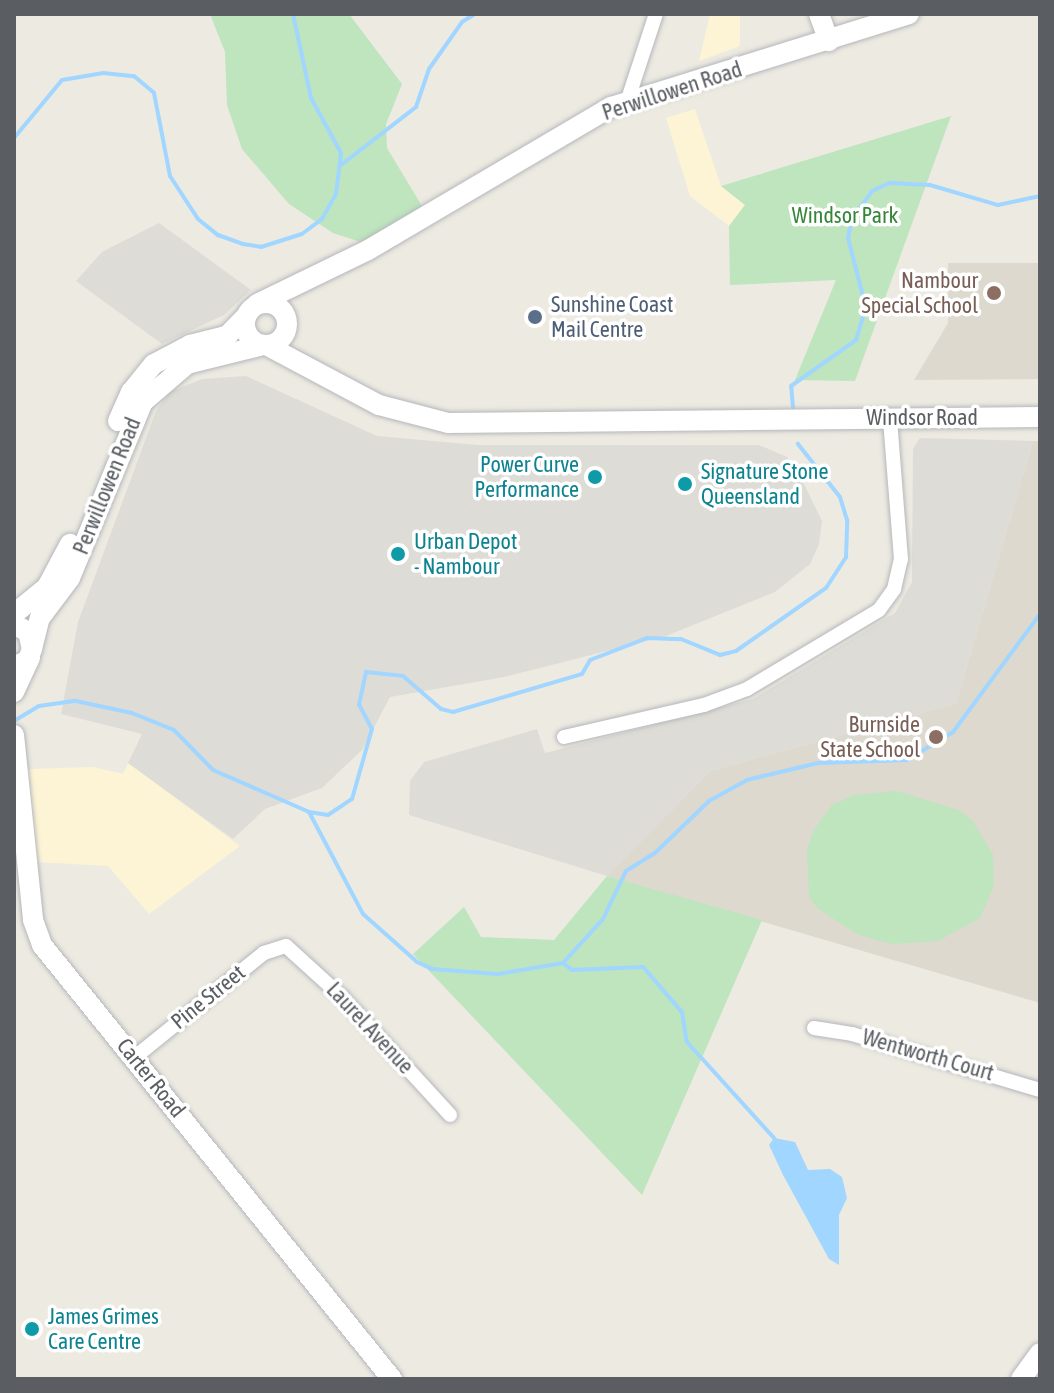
<!DOCTYPE html>
<html>
<head>
<meta charset="utf-8">
<style>
	body { margin:0 }
	#map { position:relative; width:1054px; height:1393px; overflow:hidden; background:#edeae1; font-family:"Asap Condensed",sans-serif }
	div>[style] { position:absolute }
	[style*='--x'] { left:calc(var(--x)*1px); top:calc(var(--y)*1px); width:calc(var(--w)*1px); rotate:calc(var(--a)*1deg) }
	.commercial>* { inset:0; background:#fdf4d6 }
	.industrial>* { inset:0; background:#dedcd6 }
	.education>* { inset:0; background:#ddd9cf }
	.green>* { inset:0; background:#bee5bd }
	.water>* { inset:0; background:#a0d6ff }
	.stream>* { height:4px; margin:-2px; padding:0 2px; transform-origin:2px; border-radius:2px; background:#a0d6ff }
	.roads { filter:drop-shadow(0 0 2px #b4b7bc) drop-shadow(0 0 2px #b4b7bc) }
	.street>* { height:14px; margin:-7px; padding:0 7px; transform-origin:7px; border-radius:7px; background:#fff }
	.secondary>* { height:20px; margin:-10px; padding:0 10px; transform-origin:10px; border-radius:10px; background:#fff }
	.secondary>.ring { margin:-10px; padding:0; box-sizing:content-box; background:none; border:20px solid #fff; border-radius:50% }
	.dots>* { width:22px; height:22px; translate:-50% -50%; box-sizing:border-box; border:4px solid #fff; border-radius:50% }
	span { translate:-50% -50%; white-space:nowrap; text-align:center; line-height:1.15; -webkit-text-stroke:7px #fff; paint-order:stroke }
	.street-label { font-size:22px; color:#5a5e62 }
	.park-label { font-size:22px; color:#358638 }
	.education-label { font-size:22px; color:#785e54 }
	.right { translate:-100% -50%; text-align:right }
	.service-label { font-size:22px; color:#4e5e75 }
	.left { translate:0 -50%; text-align:left }
	.culture-label { font-size:22px; color:#0d838f }
	.frame { position:absolute; inset:0; border:16px solid #5a5e62; pointer-events:none }
</style>
</head>
<body>
<div id="map">
	<div class="commercial">
		<i style="clip-path:polygon(710px 14px,740px 14px,740px 46px,699px 61px)"></i>
		<i style="clip-path:polygon(695px 109px,721px 186px,745px 205px,729px 226px,690px 196px,666px 118px)"></i>
		<i style="clip-path:polygon(128px 763px,240px 846px,149px 914px,108px 866px,36px 862px,28px 769px,93px 767px,123px 774px)"></i>
	</div>
	<div class="industrial">
		<i style="clip-path:polygon(159px 223px,251px 290px,224px 315px,162px 344px,76px 281px,102px 252px)"></i>
		<i style="clip-path:polygon(246px 376px,377px 436px,477px 445px,759px 445px,787px 457px,803px 482px,822px 521px,819px 544px,810px 564px,775px 592px,666px 636px,504px 677px,390px 697px,362px 750px,322px 788px,265px 809px,233px 839px,128px 763px,142px 734px,61px 714px,78px 622px,156px 411px,170px 392px,202px 379px)"></i>
		<i style="clip-path:polygon(920px 438px,1033px 441px,956px 704px,710px 771px,607px 876px,409px 815px,410px 781px,424px 762px,537px 729px,545px 753px,753px 699px,895px 613px,912px 582px,913px 449px)"></i>
	</div>
	<div class="education">
		<i style="clip-path:polygon(948px 263px,1040px 263px,1040px 379px,914px 380px,948px 323px)"></i>
		<i style="clip-path:polygon(1033px 441px,1040px 441px,1040px 1003px,607px 876px,710px 771px,956px 704px)"></i>
	</div>
	<div class="green">
		<i style="clip-path:polygon(210px 14px,349px 14px,402px 84px,386px 124px,387px 148px,422px 206px,361px 242px,333px 233px,289px 204px,242px 149px,227px 105px,225px 52px)"></i>
		<i style="clip-path:polygon(951px 116px,855px 381px,795px 380px,836px 280px,730px 285px,729px 226px,745px 205px,721px 186px)"></i>
		<i style="clip-path:polygon(897px 791px,958px 810px,972px 820px,993px 854px,994px 885px,980px 918px,938px 941px,892px 944px,858px 935px,817px 908px,809px 897px,807px 850px,813px 831px,832px 805px,854px 795px)"></i>
		<i style="clip-path:polygon(607px 876px,762px 920px,642px 1195px,413px 954px,464px 907px,481px 937px,554px 940px)"></i>
	</div>
	<div class="water">
		<i style="clip-path:polygon(774px 1138px,795px 1142px,808px 1170px,830px 1169px,842px 1177px,847px 1198px,839px 1215px,839px 1265px,829px 1259px,783px 1175px,769px 1145px)"></i>
	</div>
	<div class="stream">
		<i style="--x:14;--y:138;--w:75;--a:-50.4"></i>
		<i style="--x:62;--y:80;--w:42;--a:-9.7"></i>
		<i style="--x:103;--y:73;--w:31;--a:6"></i>
		<i style="--x:134;--y:76;--w:26;--a:40"></i>
		<i style="--x:154;--y:93;--w:85;--a:79.1"></i>
		<i style="--x:170;--y:176;--w:51;--a:56.9"></i>
		<i style="--x:198;--y:219;--w:26;--a:39"></i>
		<i style="--x:218;--y:235;--w:27;--a:20"></i>
		<i style="--x:243;--y:244;--w:18;--a:9"></i>
		<i style="--x:261;--y:247;--w:43;--a:-17.6"></i>
		<i style="--x:302;--y:234;--w:25;--a:-37"></i>
		<i style="--x:322;--y:219;--w:29;--a:-61"></i>
		<i style="--x:336;--y:194;--w:41;--a:-83"></i>
		<i style="--x:341;--y:153;--w:63;--a:-118.6"></i>
		<i style="--x:311;--y:98;--w:86;--a:-102.1"></i>
		<i style="--x:341;--y:165;--w:95;--a:-37.7"></i>
		<i style="--x:416;--y:107;--w:40;--a:-71.1"></i>
		<i style="--x:429;--y:69;--w:57;--a:-54.9"></i>
		<i style="--x:462;--y:22;--w:15;--a:-32"></i>
		<i style="--x:793;--y:407;--w:21;--a:-95"></i>
		<i style="--x:791;--y:386;--w:80;--a:-35.3"></i>
		<i style="--x:856;--y:340;--w:34;--a:-73"></i>
		<i style="--x:866;--y:308;--w:72;--a:-104.4"></i>
		<i style="--x:848;--y:238;--w:20;--a:-79"></i>
		<i style="--x:852;--y:218;--w:34;--a:-53"></i>
		<i style="--x:872;--y:191;--w:19;--a:-25"></i>
		<i style="--x:889;--y:183;--w:41;--a:2.8"></i>
		<i style="--x:930;--y:185;--w:71;--a:16.4"></i>
		<i style="--x:998;--y:205;--w:43;--a:-12.1"></i>
		<i style="--x:14;--y:721;--w:29;--a:-31"></i>
		<i style="--x:39;--y:706;--w:37;--a:-8"></i>
		<i style="--x:76;--y:701;--w:57;--a:12.1"></i>
		<i style="--x:132;--y:713;--w:45;--a:22"></i>
		<i style="--x:174;--y:730;--w:56;--a:45.7"></i>
		<i style="--x:213;--y:770;--w:105;--a:23.6"></i>
		<i style="--x:309;--y:812;--w:115;--a:62.1"></i>
		<i style="--x:363;--y:914;--w:72;--a:41.6"></i>
		<i style="--x:417;--y:962;--w:17;--a:25"></i>
		<i style="--x:432;--y:969;--w:66;--a:4.3"></i>
		<i style="--x:498;--y:974;--w:66;--a:-9.6"></i>
		<i style="--x:563;--y:963;--w:59;--a:-47.7"></i>
		<i style="--x:603;--y:919;--w:53;--a:-64.4"></i>
		<i style="--x:626;--y:871;--w:34;--a:-32"></i>
		<i style="--x:655;--y:853;--w:75;--a:-43.9"></i>
		<i style="--x:709;--y:801;--w:43;--a:-28.9"></i>
		<i style="--x:747;--y:780;--w:73;--a:-13.5"></i>
		<i style="--x:818;--y:763;--w:89;--a:-1.9"></i>
		<i style="--x:907;--y:760;--w:54;--a:-31.3"></i>
		<i style="--x:953;--y:732;--w:147;--a:-53.6"></i>
		<i style="--x:309;--y:812;--w:19;--a:9"></i>
		<i style="--x:328;--y:815;--w:29;--a:-34"></i>
		<i style="--x:352;--y:799;--w:73;--a:-74.1"></i>
		<i style="--x:372;--y:729;--w:27;--a:-118"></i>
		<i style="--x:359;--y:705;--w:34;--a:-78"></i>
		<i style="--x:366;--y:672;--w:37;--a:6"></i>
		<i style="--x:403;--y:676;--w:50;--a:41"></i>
		<i style="--x:441;--y:709;--w:12;--a:14"></i>
		<i style="--x:453;--y:712;--w:134;--a:-16.4"></i>
		<i style="--x:582;--y:674;--w:16;--a:-60"></i>
		<i style="--x:590;--y:660;--w:61;--a:-21.1"></i>
		<i style="--x:647;--y:638;--w:34;--a:2"></i>
		<i style="--x:681;--y:639;--w:42;--a:22.3"></i>
		<i style="--x:720;--y:655;--w:16;--a:-14"></i>
		<i style="--x:736;--y:651;--w:110;--a:-35"></i>
		<i style="--x:826;--y:588;--w:37;--a:-57"></i>
		<i style="--x:846;--y:557;--w:37;--a:-88"></i>
		<i style="--x:847;--y:520;--w:24;--a:-107"></i>
		<i style="--x:840;--y:497;--w:68;--a:-128.4"></i>
		<i style="--x:563;--y:963;--w:11;--a:38"></i>
		<i style="--x:572;--y:970;--w:71;--a:-2.4"></i>
		<i style="--x:643;--y:967;--w:60;--a:49.1"></i>
		<i style="--x:682;--y:1012;--w:30;--a:81"></i>
		<i style="--x:687;--y:1042;--w:130;--a:47.8"></i>
	</div>
	<div class="roads">
		<div class="street">
			<i style="--x:627;--y:102;--w:93;--a:-71.8"></i>
			<i style="--x:564;--y:737;--w:144;--a:-12.9"></i>
			<i style="--x:704;--y:705;--w:46;--a:-20.4"></i>
			<i style="--x:747;--y:689;--w:154;--a:-30.9"></i>
			<i style="--x:879;--y:610;--w:26;--a:-54"></i>
			<i style="--x:894;--y:589;--w:31;--a:-77"></i>
			<i style="--x:901;--y:559;--w:141;--a:-94.5"></i>
			<i style="--x:814;--y:1028;--w:38;--a:9"></i>
			<i style="--x:852;--y:1034;--w:196;--a:16.6"></i>
			<i style="--x:135;--y:1057;--w:166;--a:-38.9"></i>
			<i style="--x:264;--y:953;--w:23;--a:-18"></i>
			<i style="--x:286;--y:946;--w:76;--a:42.3"></i>
			<i style="--x:342;--y:997;--w:160;--a:47.5"></i>
		</div>
		<div class="secondary">
			<i style="--x:819;--y:14;--w:29;--a:70"></i>
			<i class="ring" style="left:245px;top:303px;width:22px;height:22px"></i>
			<i style="--x:257;--y:304;--w:123;--a:-25.9"></i>
			<i style="--x:368;--y:250;--w:282;--a:-30.5"></i>
			<i style="--x:611;--y:107;--w:312;--a:-17.3"></i>
			<i style="--x:266;--y:345;--w:128;--a:28"></i>
			<i style="--x:379;--y:405;--w:71;--a:14.6"></i>
			<i style="--x:448;--y:423;--w:592;--a:-0.58"></i>
			<i style="--x:118;--y:421;--w:32;--a:-66"></i>
			<i style="--x:131;--y:392;--w:36;--a:-51"></i>
			<i style="--x:154;--y:364;--w:41;--a:-27.8"></i>
			<i style="--x:190;--y:345;--w:38;--a:-14"></i>
			<i style="--x:227;--y:336;--w:28;--a:-46"></i>
			<i style="--x:14;--y:614;--w:43;--a:-39.3"></i>
			<i style="--x:47;--y:587;--w:49;--a:-61.9"></i>
			<i style="--x:14;--y:624;--w:16;--a:30"></i>
			<i style="--x:28;--y:632;--w:17;--a:77"></i>
			<i style="--x:32;--y:649;--w:12;--a:110"></i>
			<i style="--x:28;--y:660;--w:16;--a:153"></i>
			<i style="--x:32;--y:649;--w:32;--a:-76"></i>
			<i style="--x:40;--y:618;--w:50;--a:-53.1"></i>
			<i style="--x:70;--y:578;--w:191;--a:-67.5"></i>
			<i style="--x:143;--y:402;--w:58;--a:-40.8"></i>
			<i style="--x:187;--y:364;--w:78;--a:-14"></i>
			<i style="--x:14;--y:692;--w:38;--a:-65"></i>
			<i style="--x:14;--y:735;--w:186;--a:84.1"></i>
			<i style="--x:33;--y:920;--w:27;--a:70"></i>
			<i style="--x:42;--y:945;--w:558;--a:51.12"></i>
			<i style="--x:1021;--y:1379;--w:32;--a:-54"></i>
		</div>
	</div>
	<div class="dots">
		<i style="left:994px;top:293px;background:#8d6e63"></i>
		<i style="left:535px;top:317px;background:#5c6f8a"></i>
		<i style="left:595px;top:477px;background:#0f9aa8"></i>
		<i style="left:685px;top:484px;background:#0f9aa8"></i>
		<i style="left:398px;top:554px;background:#0f9aa8"></i>
		<i style="left:936px;top:737px;background:#8d6e63"></i>
		<i style="left:32px;top:1329px;background:#0f9aa8"></i>
	</div>
	<div class="street-label">
		<span style="left:672px;top:91px;rotate:-18deg">Perwillowen Road</span>
		<span style="left:922px;top:418px">Windsor Road</span>
		<span style="left:107px;top:486px;rotate:-68deg">Perwillowen Road</span>
		<span style="left:208px;top:997px;rotate:-39deg">Pine Street</span>
		<span style="left:370px;top:1028px;rotate:47deg">Laurel Avenue</span>
		<span style="left:928px;top:1055px;rotate:16deg">Wentworth Court</span>
		<span style="left:151px;top:1078px;rotate:51deg">Carter Road</span>
	</div>
	<div class="park-label">
		<span style="left:845px;top:216px">Windsor Park</span>
	</div>
	<div class="education-label">
		<span class="right" style="left:978px;top:293px">Nambour<br>Special School</span>
		<span class="right" style="left:920px;top:737px">Burnside<br>State School</span>
	</div>
	<div class="service-label">
		<span class="left" style="left:551px;top:317px">Sunshine Coast<br>Mail Centre</span>
	</div>
	<div class="culture-label">
		<span class="right" style="left:579px;top:477px">Power Curve<br>Performance</span>
		<span class="left" style="left:701px;top:484px">Signature Stone<br>Queensland</span>
		<span class="left" style="left:414px;top:554px">Urban Depot<br>- Nambour</span>
		<span class="left" style="left:48px;top:1329px">James Grimes<br>Care Centre</span>
	</div>
	<div class="frame"></div>
</div>
</body>
</html>
